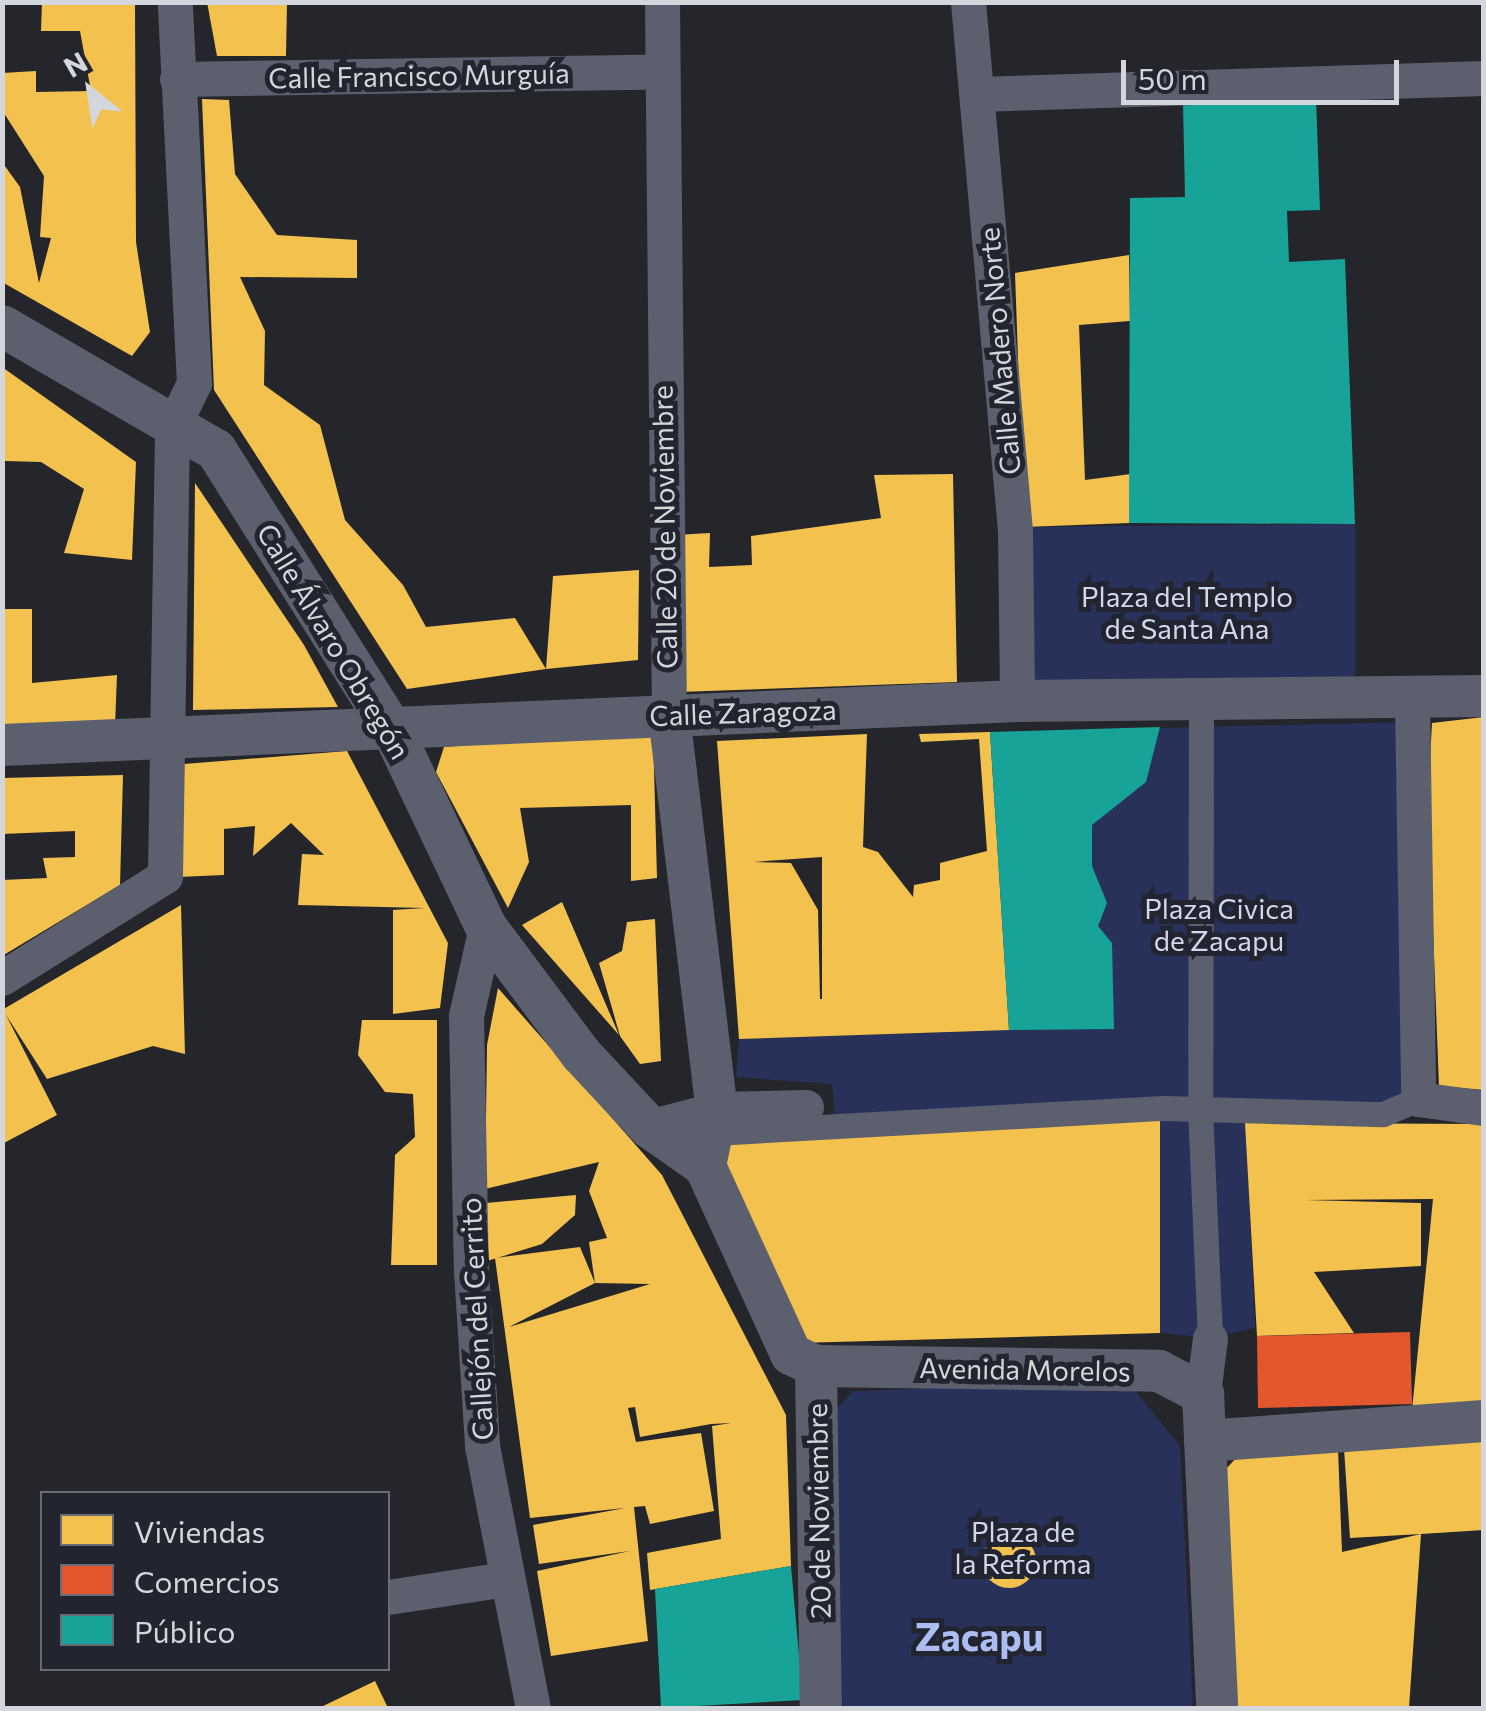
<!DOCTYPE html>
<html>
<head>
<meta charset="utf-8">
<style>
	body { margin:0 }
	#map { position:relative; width:1486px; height:1711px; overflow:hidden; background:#25262c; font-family:Commissioner,sans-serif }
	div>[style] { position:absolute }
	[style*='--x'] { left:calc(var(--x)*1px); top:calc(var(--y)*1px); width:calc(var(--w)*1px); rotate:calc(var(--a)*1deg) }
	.green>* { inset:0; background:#283159 }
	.homes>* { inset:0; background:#f2c14e }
	.round { border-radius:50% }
	.shops>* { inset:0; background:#e4572e }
	.public>* { inset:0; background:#17a398 }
	.pedestrian>* { height:25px; margin:-12.5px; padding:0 12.5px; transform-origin:12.5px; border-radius:12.5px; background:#5c606e }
	.minor>* { height:35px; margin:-17.5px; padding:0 17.5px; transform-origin:17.5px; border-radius:17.5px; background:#5c606e }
	.tertiary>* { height:42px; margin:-21px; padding:0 21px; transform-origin:21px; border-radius:21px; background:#5c606e }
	span { translate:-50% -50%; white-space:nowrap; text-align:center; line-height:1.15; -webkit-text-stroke:10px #22252f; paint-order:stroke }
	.street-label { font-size:28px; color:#d4d6dd }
	.park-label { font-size:28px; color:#d1d8ed }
	.district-label { font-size:38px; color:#acbdf4; font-weight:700 }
	.frame { position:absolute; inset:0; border:5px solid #d4d6dd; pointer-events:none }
	.legend { position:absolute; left:40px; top:1491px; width:350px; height:180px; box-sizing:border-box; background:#22252f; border:2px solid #696c75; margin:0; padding:12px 18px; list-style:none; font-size:30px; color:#d4d6dd }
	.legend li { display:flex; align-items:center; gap:20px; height:50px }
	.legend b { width:50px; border:2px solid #696c75 }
	.north { position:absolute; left:40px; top:40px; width:100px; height:100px; -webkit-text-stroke:8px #22252f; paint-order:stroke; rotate:330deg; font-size:28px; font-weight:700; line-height:40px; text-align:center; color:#d4d6dd }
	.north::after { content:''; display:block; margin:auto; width:35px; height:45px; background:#d4d6dd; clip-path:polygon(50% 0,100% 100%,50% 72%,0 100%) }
	.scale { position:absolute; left:1121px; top:60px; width:278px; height:45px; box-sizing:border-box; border:5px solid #d4d6dd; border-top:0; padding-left:12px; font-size:30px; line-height:35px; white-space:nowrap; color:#d4d6dd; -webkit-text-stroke:8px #22252f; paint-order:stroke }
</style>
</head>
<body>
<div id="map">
	<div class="green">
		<i style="clip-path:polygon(1355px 524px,1355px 696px,1017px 701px,1024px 527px)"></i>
		<i style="clip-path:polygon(1413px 722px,1418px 1099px,1246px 1123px,1255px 1328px,1210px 1338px,1160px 1333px,1159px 1112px,836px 1126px,832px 1084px,736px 1077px,739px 1039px,1009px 1030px,990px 732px)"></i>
		<i style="clip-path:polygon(1128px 1382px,1180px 1446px,1193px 1708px,839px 1708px,826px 1420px,853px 1391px)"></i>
	</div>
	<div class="homes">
		<i style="clip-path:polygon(42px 2px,135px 2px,136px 242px,150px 332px,132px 356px,2px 282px,2px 162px,20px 187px,39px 283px,51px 238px,40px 237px,44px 176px,2px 110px,2px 73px,36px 71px,36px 92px,91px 91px,80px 31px,41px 31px)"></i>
		<i style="clip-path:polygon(207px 2px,287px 2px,286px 56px,217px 56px)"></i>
		<i style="clip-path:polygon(202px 99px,229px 100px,235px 174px,277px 235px,357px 240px,357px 278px,240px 277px,265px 331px,264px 385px,320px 425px,345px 520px,403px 585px,426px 627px,515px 618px,546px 669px,407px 689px,214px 390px)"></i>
		<i style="clip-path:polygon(1129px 255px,1130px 321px,1079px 325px,1085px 480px,1131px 474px,1129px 523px,1024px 527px,1015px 273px)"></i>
		<i style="clip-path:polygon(2px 367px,136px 462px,132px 560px,64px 553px,84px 489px,41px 462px,5px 461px)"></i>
		<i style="clip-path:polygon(953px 474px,957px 682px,679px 692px,675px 535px,710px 533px,709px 567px,752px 565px,751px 536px,881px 518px,874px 475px)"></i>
		<i style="clip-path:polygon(195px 483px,304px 645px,338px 707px,193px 710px)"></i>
		<i style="clip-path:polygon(639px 570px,638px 660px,546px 669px,553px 576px)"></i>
		<i style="clip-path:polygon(2px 609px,32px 609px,32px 683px,117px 675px,115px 726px,2px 728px)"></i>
		<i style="clip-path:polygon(1484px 717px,1484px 1090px,1439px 1086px,1428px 798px,1432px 723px)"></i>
		<i style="clip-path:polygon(653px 731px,657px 878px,631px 881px,631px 805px,520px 808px,529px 862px,508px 908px,436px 772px,444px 747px)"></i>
		<i style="clip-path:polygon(evenodd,990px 732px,1009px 1030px,739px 1039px,717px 741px,867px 734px,863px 847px,878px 852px,913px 897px,914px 885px,940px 880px,940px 863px,987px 851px,979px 739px,921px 742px,919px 734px,990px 732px,822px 857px,822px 999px,820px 999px,818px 910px,791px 863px,753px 862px,822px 857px)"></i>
		<i style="clip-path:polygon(347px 751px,448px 943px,440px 1008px,393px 1014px,393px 910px,425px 908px,298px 905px,302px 854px,324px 855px,291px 823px,253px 856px,255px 826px,224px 829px,224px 875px,178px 877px,184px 764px)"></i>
		<i style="clip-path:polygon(123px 775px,120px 885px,2px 956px,2px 880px,47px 878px,43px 858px,75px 857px,75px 831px,2px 834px,2px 778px)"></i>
		<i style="clip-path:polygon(562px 902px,619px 1035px,522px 925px)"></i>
		<i style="clip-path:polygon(181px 905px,185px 1054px,153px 1046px,47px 1079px,6px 1015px,57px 1115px,2px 1144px,2px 1010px)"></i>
		<i style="clip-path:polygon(655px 919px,661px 1061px,640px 1064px,620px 1036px,599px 963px,622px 951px,627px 922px)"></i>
		<i style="clip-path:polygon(498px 988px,662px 1175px,786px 1415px,791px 1566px,650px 1590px,647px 1553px,721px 1539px,712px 1426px,731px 1423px,711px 1424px,640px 1437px,635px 1407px,628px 1408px,636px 1442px,701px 1433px,714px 1511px,650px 1524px,645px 1506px,634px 1507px,648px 1641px,551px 1656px,537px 1571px,630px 1551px,539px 1564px,533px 1525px,625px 1508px,530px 1518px,495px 1258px,580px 1247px,595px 1283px,509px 1327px,650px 1284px,595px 1283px,589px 1242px,607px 1238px,589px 1191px,599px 1162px,485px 1189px,487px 1045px)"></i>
		<i style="clip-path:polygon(362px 1020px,437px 1020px,437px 1265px,391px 1265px,395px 1155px,415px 1137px,413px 1094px,385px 1092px,358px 1055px)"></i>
		<i style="clip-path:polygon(1160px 1111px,1160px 1333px,797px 1343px,724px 1162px,727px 1141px)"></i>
		<i style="clip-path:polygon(1245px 1123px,1484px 1124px,1484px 1407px,1412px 1410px,1433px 1199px,1305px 1200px,1421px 1203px,1421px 1266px,1314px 1272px,1354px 1333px,1257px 1336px)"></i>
		<i style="clip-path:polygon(576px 1195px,575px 1215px,542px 1244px,487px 1261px,486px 1203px)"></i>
		<i style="clip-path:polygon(1484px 1438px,1484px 1530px,1421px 1534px,1409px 1708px,1235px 1708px,1226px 1469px,1237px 1457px,1338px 1449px,1342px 1552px,1421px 1534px,1350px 1538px,1344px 1449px)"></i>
		<i class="round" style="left:982px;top:1534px;width:54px;height:54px"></i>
		<i style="clip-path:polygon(375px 1681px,388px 1708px,319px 1708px)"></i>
	</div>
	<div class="shops">
		<i style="clip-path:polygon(1410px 1332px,1412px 1404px,1258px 1408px,1257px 1336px)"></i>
	</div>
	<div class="public">
		<i style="clip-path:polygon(1316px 98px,1320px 210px,1287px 211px,1289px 262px,1345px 259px,1355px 524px,1129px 523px,1130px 198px,1185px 197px,1183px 104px)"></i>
		<i style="clip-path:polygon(1160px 727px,1146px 782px,1092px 825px,1092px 866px,1107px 903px,1098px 926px,1112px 943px,1114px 1029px,1009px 1030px,990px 732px)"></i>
		<i style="clip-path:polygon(791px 1566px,803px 1700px,661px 1708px,655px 1589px)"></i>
	</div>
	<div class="pedestrian">
		<i style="--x:1201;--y:701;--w:408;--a:90.1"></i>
		<i style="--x:1200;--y:1109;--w:229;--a:87.5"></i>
		<i style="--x:714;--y:1133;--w:450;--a:-3.2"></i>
		<i style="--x:1163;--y:1108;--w:220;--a:1.6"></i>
		<i style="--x:1383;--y:1114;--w:38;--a:-23"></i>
	</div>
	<div class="minor">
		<i style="--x:662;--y:2;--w:713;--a:89.44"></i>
		<i style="--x:968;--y:2;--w:531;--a:84.92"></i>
		<i style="--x:1015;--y:531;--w:170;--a:89.3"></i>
		<i style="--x:177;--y:79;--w:484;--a:-0.9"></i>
		<i style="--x:977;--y:94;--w:507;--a:-1.81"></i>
		<i style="--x:1412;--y:699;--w:400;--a:89.1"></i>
		<i style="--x:1418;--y:1099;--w:67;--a:7.8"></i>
		<i style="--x:486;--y:927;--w:91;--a:102.7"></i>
		<i style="--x:466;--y:1016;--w:254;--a:88.9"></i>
		<i style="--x:471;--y:1270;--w:176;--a:86.4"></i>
		<i style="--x:482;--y:1446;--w:267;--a:79"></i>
		<i style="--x:2;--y:978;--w:192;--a:-32"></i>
		<i style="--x:165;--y:876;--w:448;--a:-89.1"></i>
		<i style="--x:172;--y:428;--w:50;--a:-63.9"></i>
		<i style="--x:194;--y:383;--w:381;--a:-92.9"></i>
		<i style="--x:649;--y:1127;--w:70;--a:-14.8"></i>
		<i style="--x:717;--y:1109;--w:89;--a:-1.3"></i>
		<i style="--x:1203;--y:1394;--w:56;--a:-82.9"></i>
		<i style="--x:388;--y:1597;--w:118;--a:-8.7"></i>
	</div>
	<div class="tertiary">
		<i style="--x:2;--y:326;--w:247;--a:30.1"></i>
		<i style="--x:216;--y:450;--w:330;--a:57.8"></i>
		<i style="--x:392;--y:729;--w:219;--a:64.6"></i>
		<i style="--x:486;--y:927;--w:159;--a:53.2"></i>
		<i style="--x:581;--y:1054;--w:100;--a:47"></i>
		<i style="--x:649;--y:1127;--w:68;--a:34.9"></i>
		<i style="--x:669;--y:715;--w:397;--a:83.1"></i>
		<i style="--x:717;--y:1109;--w:58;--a:101.9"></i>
		<i style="--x:705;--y:1166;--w:207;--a:65.4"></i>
		<i style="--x:791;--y:1354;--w:28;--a:26"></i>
		<i style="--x:816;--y:1366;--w:343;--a:0.8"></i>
		<i style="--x:1159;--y:1371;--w:50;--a:27.6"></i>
		<i style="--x:1203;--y:1394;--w:314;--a:87.4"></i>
		<i style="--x:2;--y:745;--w:1016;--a:-2.48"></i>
		<i style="--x:1017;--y:701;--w:467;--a:-0.6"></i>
		<i style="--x:816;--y:1366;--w:342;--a:89.2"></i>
		<i style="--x:1205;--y:1441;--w:280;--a:-4.1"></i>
	</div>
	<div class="street-label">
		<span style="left:419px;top:75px;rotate:-1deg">Calle Francisco Murguía</span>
		<span style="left:999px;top:351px;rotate:-95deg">Calle Madero Norte</span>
		<span style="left:664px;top:527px;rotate:-91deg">Calle 20 de Noviembre</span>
		<span style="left:334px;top:641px;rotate:59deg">Calle Álvaro Obregón</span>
		<span style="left:743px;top:712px;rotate:-2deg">Calle Zaragoza</span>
		<span style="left:476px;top:1319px;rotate:-93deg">Callejón del Cerrito</span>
		<span style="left:1025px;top:1369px;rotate:1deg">Avenida Morelos</span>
		<span style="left:818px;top:1511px;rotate:-91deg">20 de Noviembre</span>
	</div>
	<div class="park-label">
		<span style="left:1187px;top:612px">Plaza del Templo<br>de Santa Ana</span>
		<span style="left:1219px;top:924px">Plaza Civica<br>de Zacapu</span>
		<span style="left:1023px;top:1547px">Plaza de<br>la Reforma</span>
	</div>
	<div class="district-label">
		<span style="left:979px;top:1636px">Zacapu</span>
	</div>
	<div class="frame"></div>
	<ul class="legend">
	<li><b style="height:28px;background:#f2c14e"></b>Viviendas</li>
	<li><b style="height:28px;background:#e4572e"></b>Comercios</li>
	<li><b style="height:28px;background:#17a398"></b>Público</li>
	</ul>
	<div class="north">N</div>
	<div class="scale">50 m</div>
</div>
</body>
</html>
